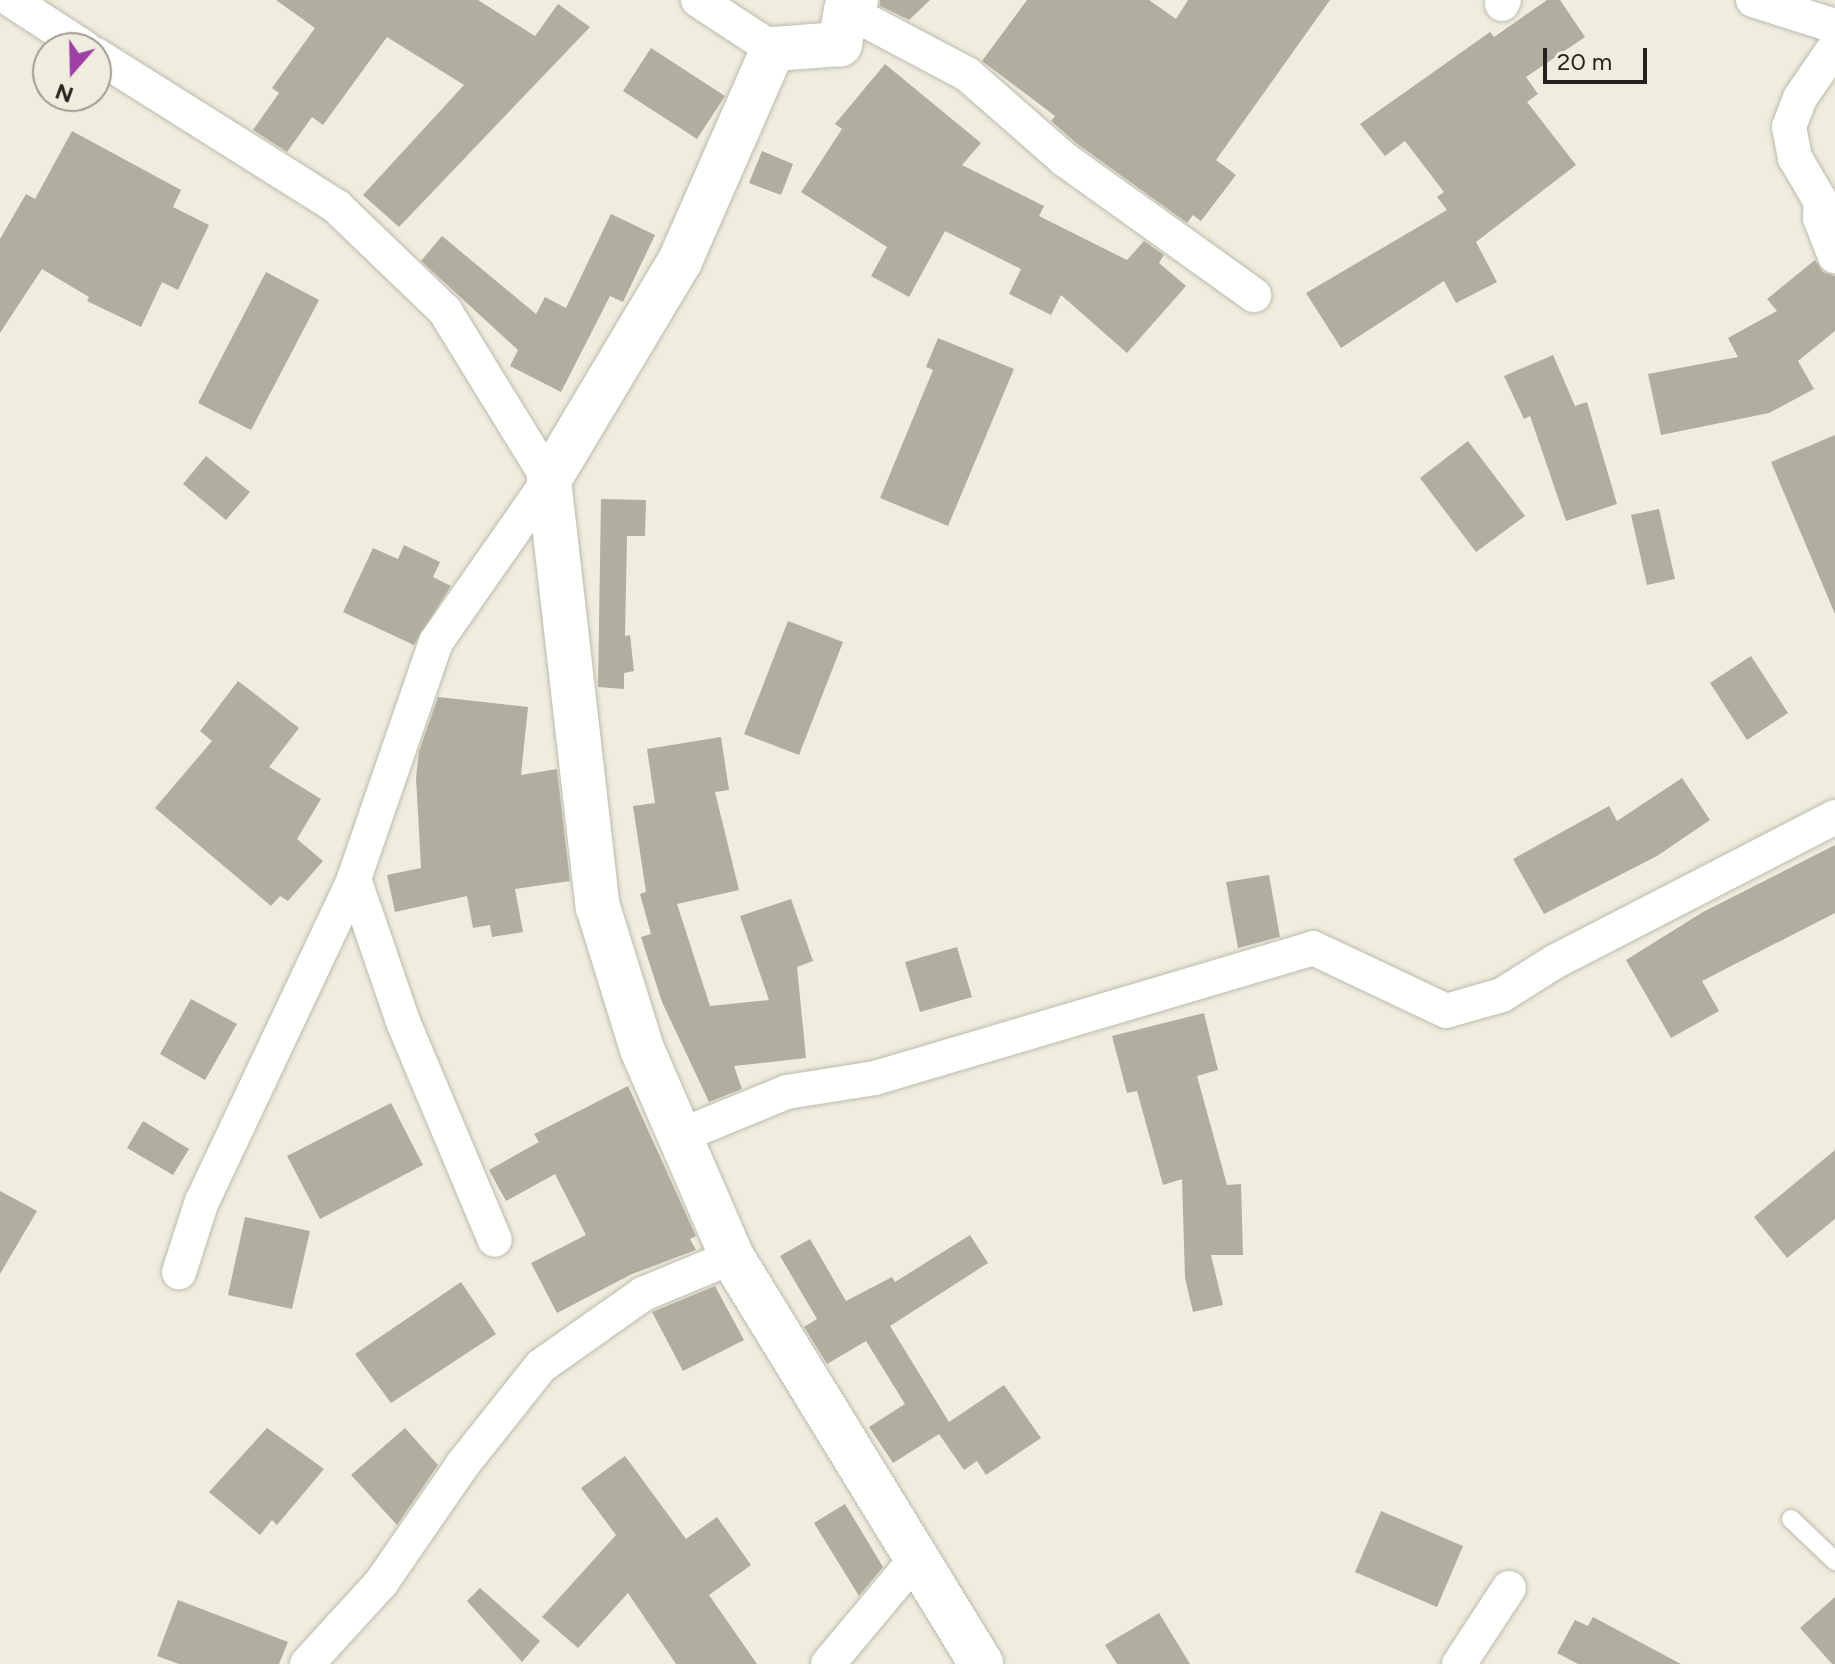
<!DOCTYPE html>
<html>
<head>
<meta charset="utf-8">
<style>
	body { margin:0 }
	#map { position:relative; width:1835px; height:1664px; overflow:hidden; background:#efeede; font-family:Figtree,sans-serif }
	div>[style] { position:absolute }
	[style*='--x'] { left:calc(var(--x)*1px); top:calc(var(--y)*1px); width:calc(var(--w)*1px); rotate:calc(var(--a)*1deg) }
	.building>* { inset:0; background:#afae9f }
	.roads { filter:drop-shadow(0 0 2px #bcbbac) drop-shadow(0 0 2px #bcbbac) }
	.service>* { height:18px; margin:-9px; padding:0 9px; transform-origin:9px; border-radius:9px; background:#fff }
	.minor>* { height:34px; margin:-17px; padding:0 17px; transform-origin:17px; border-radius:17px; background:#fff }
	.tertiary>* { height:44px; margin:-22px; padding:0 22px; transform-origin:22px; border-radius:22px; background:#fff }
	span { translate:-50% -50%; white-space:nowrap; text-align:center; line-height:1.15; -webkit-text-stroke:6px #efeede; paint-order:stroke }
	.north { position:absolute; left:32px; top:32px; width:80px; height:80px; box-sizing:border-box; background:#efeede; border:2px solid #9e9d91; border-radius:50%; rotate:200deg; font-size:22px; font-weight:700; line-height:32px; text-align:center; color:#24231d }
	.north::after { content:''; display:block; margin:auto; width:28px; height:36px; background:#a03fa6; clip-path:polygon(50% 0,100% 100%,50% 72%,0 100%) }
	.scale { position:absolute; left:1543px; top:48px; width:104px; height:36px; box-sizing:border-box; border:4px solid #24231d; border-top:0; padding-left:10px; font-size:24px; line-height:28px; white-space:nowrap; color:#24231d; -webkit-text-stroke:6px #efeede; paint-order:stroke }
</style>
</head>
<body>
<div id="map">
	<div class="building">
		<i style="clip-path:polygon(276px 0,478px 0,535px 36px,558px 4px,590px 27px,399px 227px,363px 195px,464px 85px,387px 37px,323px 125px,312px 117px,287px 152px,253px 130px,279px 93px,272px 88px,315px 28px)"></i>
		<i style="clip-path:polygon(880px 0,930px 0,909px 20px,880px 6px)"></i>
		<i style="clip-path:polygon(1027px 0,1149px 0,1176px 19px,1188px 0,1330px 0,1216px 160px,1236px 175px,1201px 221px,1193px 215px,1187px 223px,1076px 143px,1051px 121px,1055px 116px,982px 61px)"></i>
		<i style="clip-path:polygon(1547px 0,1560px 0,1585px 37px,1526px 77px,1538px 94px,1527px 102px,1576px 165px,1476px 242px,1497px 282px,1456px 303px,1444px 281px,1341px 348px,1306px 293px,1447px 210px,1437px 197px,1444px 192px,1405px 141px,1385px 156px,1360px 124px,1490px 32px,1494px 37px)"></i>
		<i style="clip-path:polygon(651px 48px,725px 96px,697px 139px,623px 91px)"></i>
		<i style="clip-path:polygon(885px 64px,981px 143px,962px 165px,1044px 206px,1039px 216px,1127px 260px,1144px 241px,1164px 255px,1159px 263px,1186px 286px,1127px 353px,1061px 295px,1051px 315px,1009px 294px,1021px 269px,945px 231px,909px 297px,871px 276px,887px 247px,801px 192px,842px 129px,835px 124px)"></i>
		<i style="clip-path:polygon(72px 131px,181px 190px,173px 207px,209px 225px,178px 290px,162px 282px,141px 327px,87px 301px,89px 297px,42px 269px,0 333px,0 239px,26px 194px,35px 199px)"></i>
		<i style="clip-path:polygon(762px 151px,793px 164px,781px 195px,749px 183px)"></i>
		<i style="clip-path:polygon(611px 214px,655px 235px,623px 302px,610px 296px,561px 392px,510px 366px,518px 350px,421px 261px,442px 236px,536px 314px,545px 297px,566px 308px)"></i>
		<i style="clip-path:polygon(1815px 260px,1823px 272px,1835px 276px,1835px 331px,1798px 361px,1814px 389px,1769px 413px,1661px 435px,1648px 374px,1738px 357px,1728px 338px,1777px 311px,1767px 299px)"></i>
		<i style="clip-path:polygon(266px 272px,319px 300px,251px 430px,198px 403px)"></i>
		<i style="clip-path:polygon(938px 338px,1014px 369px,948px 526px,880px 498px,933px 370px,926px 367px)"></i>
		<i style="clip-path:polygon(1553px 355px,1575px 406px,1587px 402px,1617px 504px,1566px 521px,1530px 416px,1524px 419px,1504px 376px)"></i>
		<i style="clip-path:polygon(1835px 435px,1835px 614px,1771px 462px)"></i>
		<i style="clip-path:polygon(1468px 441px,1525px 516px,1476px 552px,1420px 478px)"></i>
		<i style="clip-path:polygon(206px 456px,250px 492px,226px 520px,183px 484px)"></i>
		<i style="clip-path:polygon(601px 499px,646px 500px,645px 536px,627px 536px,625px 636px,630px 635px,634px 671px,624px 673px,624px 689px,598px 687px)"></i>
		<i style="clip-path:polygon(1659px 509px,1675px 579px,1647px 585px,1631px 515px)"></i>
		<i style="clip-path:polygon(404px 545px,440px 562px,433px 577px,451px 586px,414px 645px,343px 612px,373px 548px,398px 559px)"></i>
		<i style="clip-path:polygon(788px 621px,843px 642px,799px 755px,744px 734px)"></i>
		<i style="clip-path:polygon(1751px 656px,1788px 713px,1747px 740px,1710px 683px)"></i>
		<i style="clip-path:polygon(238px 681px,299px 728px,269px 767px,321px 799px,297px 839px,323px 861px,288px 901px,280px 896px,271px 906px,155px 808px,212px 741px,200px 731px)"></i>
		<i style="clip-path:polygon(438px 697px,528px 707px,521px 775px,557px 769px,570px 881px,515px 889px,523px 932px,492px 937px,490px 925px,473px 928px,467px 896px,395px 912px,387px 875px,421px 868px,416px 778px,419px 751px)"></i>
		<i style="clip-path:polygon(721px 737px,729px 790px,715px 792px,739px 890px,677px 904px,710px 1006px,769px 1000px,740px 916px,791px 899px,813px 961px,797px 967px,806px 1058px,734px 1066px,742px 1089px,709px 1102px,662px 1002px,641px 937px,651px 934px,640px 894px,646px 892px,633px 806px,655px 803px,647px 749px)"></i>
		<i style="clip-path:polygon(1682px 778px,1710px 820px,1657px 856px,1544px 914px,1513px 859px,1609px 806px,1617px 821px)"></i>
		<i style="clip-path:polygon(1835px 845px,1835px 913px,1702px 981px,1719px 1011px,1671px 1038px,1626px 960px,1703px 912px)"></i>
		<i style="clip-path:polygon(1269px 875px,1280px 937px,1238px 948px,1226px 882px)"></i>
		<i style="clip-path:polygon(957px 947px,972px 997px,920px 1012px,905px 962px)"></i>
		<i style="clip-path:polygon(191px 999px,237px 1024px,205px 1080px,160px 1054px)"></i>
		<i style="clip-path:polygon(1204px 1013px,1218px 1070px,1197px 1076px,1227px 1185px,1241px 1184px,1243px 1255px,1211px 1255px,1223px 1305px,1193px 1312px,1185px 1278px,1182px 1179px,1163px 1185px,1137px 1091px,1127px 1093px,1112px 1036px)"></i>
		<i style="clip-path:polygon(628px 1086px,696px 1236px,690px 1239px,696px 1250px,632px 1274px,557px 1313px,531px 1263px,586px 1235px,555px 1174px,506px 1201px,489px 1170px,539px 1142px,534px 1134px)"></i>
		<i style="clip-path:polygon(391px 1103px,423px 1165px,320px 1219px,287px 1156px)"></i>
		<i style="clip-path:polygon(143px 1121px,189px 1149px,173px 1175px,127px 1148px)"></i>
		<i style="clip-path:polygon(1835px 1150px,1835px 1219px,1787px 1258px,1754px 1217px)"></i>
		<i style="clip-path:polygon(0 1191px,37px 1211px,0 1274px)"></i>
		<i style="clip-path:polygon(245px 1217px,310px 1231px,292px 1309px,228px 1295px)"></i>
		<i style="clip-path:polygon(970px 1235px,988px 1263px,890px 1326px,949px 1422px,1004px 1385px,1041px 1438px,986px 1475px,977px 1461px,964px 1470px,939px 1434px,893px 1463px,869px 1427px,905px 1404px,866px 1341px,827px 1364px,804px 1327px,817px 1319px,780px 1256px,810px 1239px,846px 1301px,892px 1277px,895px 1282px)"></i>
		<i style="clip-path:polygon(461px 1282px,496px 1334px,391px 1403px,355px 1354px)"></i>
		<i style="clip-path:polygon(715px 1286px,744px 1340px,683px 1371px,652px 1312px)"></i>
		<i style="clip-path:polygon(267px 1428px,324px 1469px,277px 1525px,272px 1520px,260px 1535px,209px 1492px)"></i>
		<i style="clip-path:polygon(405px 1428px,438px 1465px,397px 1525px,351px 1475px)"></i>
		<i style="clip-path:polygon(625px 1456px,686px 1539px,717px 1517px,751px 1565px,709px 1595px,757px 1664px,676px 1664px,628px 1593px,578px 1648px,542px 1617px,616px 1535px,581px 1488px)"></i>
		<i style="clip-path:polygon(845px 1504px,883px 1567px,859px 1596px,814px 1523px)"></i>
		<i style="clip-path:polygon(1381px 1511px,1463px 1546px,1437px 1607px,1355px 1572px)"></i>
		<i style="clip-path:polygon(480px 1588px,540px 1641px,522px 1662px,467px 1601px)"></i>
		<i style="clip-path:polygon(1835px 1597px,1835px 1664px,1832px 1664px,1800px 1628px)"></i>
		<i style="clip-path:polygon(178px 1600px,288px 1642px,279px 1664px,179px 1664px,157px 1656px)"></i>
		<i style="clip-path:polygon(1159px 1613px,1190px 1664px,1117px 1664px,1105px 1645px)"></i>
		<i style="clip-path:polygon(1593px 1617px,1681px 1664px,1578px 1664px,1557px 1653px,1575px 1620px,1588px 1626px)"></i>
	</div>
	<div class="roads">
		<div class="service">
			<i style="--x:1791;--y:1519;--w:61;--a:43.7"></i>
		</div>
		<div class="minor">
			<i style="--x:11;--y:0;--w:88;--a:33"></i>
			<i style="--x:698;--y:0;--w:90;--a:33.2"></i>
			<i style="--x:1753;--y:0;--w:86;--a:17.6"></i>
			<i style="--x:1502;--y:4;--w:4;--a:-63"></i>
			<i style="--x:846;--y:10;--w:137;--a:27.9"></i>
			<i style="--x:967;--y:74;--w:129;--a:41.2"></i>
			<i style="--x:1064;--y:159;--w:234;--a:35.6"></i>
			<i style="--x:1835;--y:47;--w:62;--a:124.5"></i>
			<i style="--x:1800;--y:98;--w:31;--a:111"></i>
			<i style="--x:1789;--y:127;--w:32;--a:79"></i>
			<i style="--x:1795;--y:158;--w:51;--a:59.4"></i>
			<i style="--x:1821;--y:202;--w:16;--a:94"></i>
			<i style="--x:1820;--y:218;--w:41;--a:68.5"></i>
			<i style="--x:96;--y:55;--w:285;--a:32.2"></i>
			<i style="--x:337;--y:207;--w:150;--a:43.9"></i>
			<i style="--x:445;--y:311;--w:198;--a:58.4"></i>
			<i style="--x:549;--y:480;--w:198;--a:124.9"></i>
			<i style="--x:436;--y:642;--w:254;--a:109.1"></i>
			<i style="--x:353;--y:882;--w:353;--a:115.3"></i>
			<i style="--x:202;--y:1201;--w:75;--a:107.9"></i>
			<i style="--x:354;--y:879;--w:153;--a:71"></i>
			<i style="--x:404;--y:1024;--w:234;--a:67.2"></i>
			<i style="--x:682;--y:1135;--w:113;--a:-22.3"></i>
			<i style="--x:787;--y:1092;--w:89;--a:-9"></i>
			<i style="--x:875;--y:1078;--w:457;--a:-16.5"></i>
			<i style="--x:1313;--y:948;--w:147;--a:25.3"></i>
			<i style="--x:1446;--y:1011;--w:58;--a:-15.9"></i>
			<i style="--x:1502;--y:995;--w:62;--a:-32.4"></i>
			<i style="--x:1554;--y:962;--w:316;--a:-27.3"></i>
			<i style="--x:307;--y:1664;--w:110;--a:-47.6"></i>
			<i style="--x:381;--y:1583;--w:145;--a:-55.4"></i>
			<i style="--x:463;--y:1464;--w:125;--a:-51.5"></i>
			<i style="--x:541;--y:1366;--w:125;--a:-35.2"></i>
			<i style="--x:643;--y:1294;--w:96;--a:-22.6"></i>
			<i style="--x:828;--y:1664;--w:134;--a:-50.1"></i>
			<i style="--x:1459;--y:1664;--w:91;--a:-56.7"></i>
		</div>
		<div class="tertiary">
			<i style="--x:856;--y:0;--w:14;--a:135"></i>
			<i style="--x:846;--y:10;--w:35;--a:100"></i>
			<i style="--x:840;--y:44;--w:67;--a:175.7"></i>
			<i style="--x:773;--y:49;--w:232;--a:113.7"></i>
			<i style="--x:680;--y:261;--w:255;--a:120.9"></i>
			<i style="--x:549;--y:480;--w:430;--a:83.5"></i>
			<i style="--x:598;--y:907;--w:149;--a:72.8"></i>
			<i style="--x:642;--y:1049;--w:227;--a:66.6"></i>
			<i style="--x:732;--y:1257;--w:477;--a:58.5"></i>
		</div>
	</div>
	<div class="north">N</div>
	<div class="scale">20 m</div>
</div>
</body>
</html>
